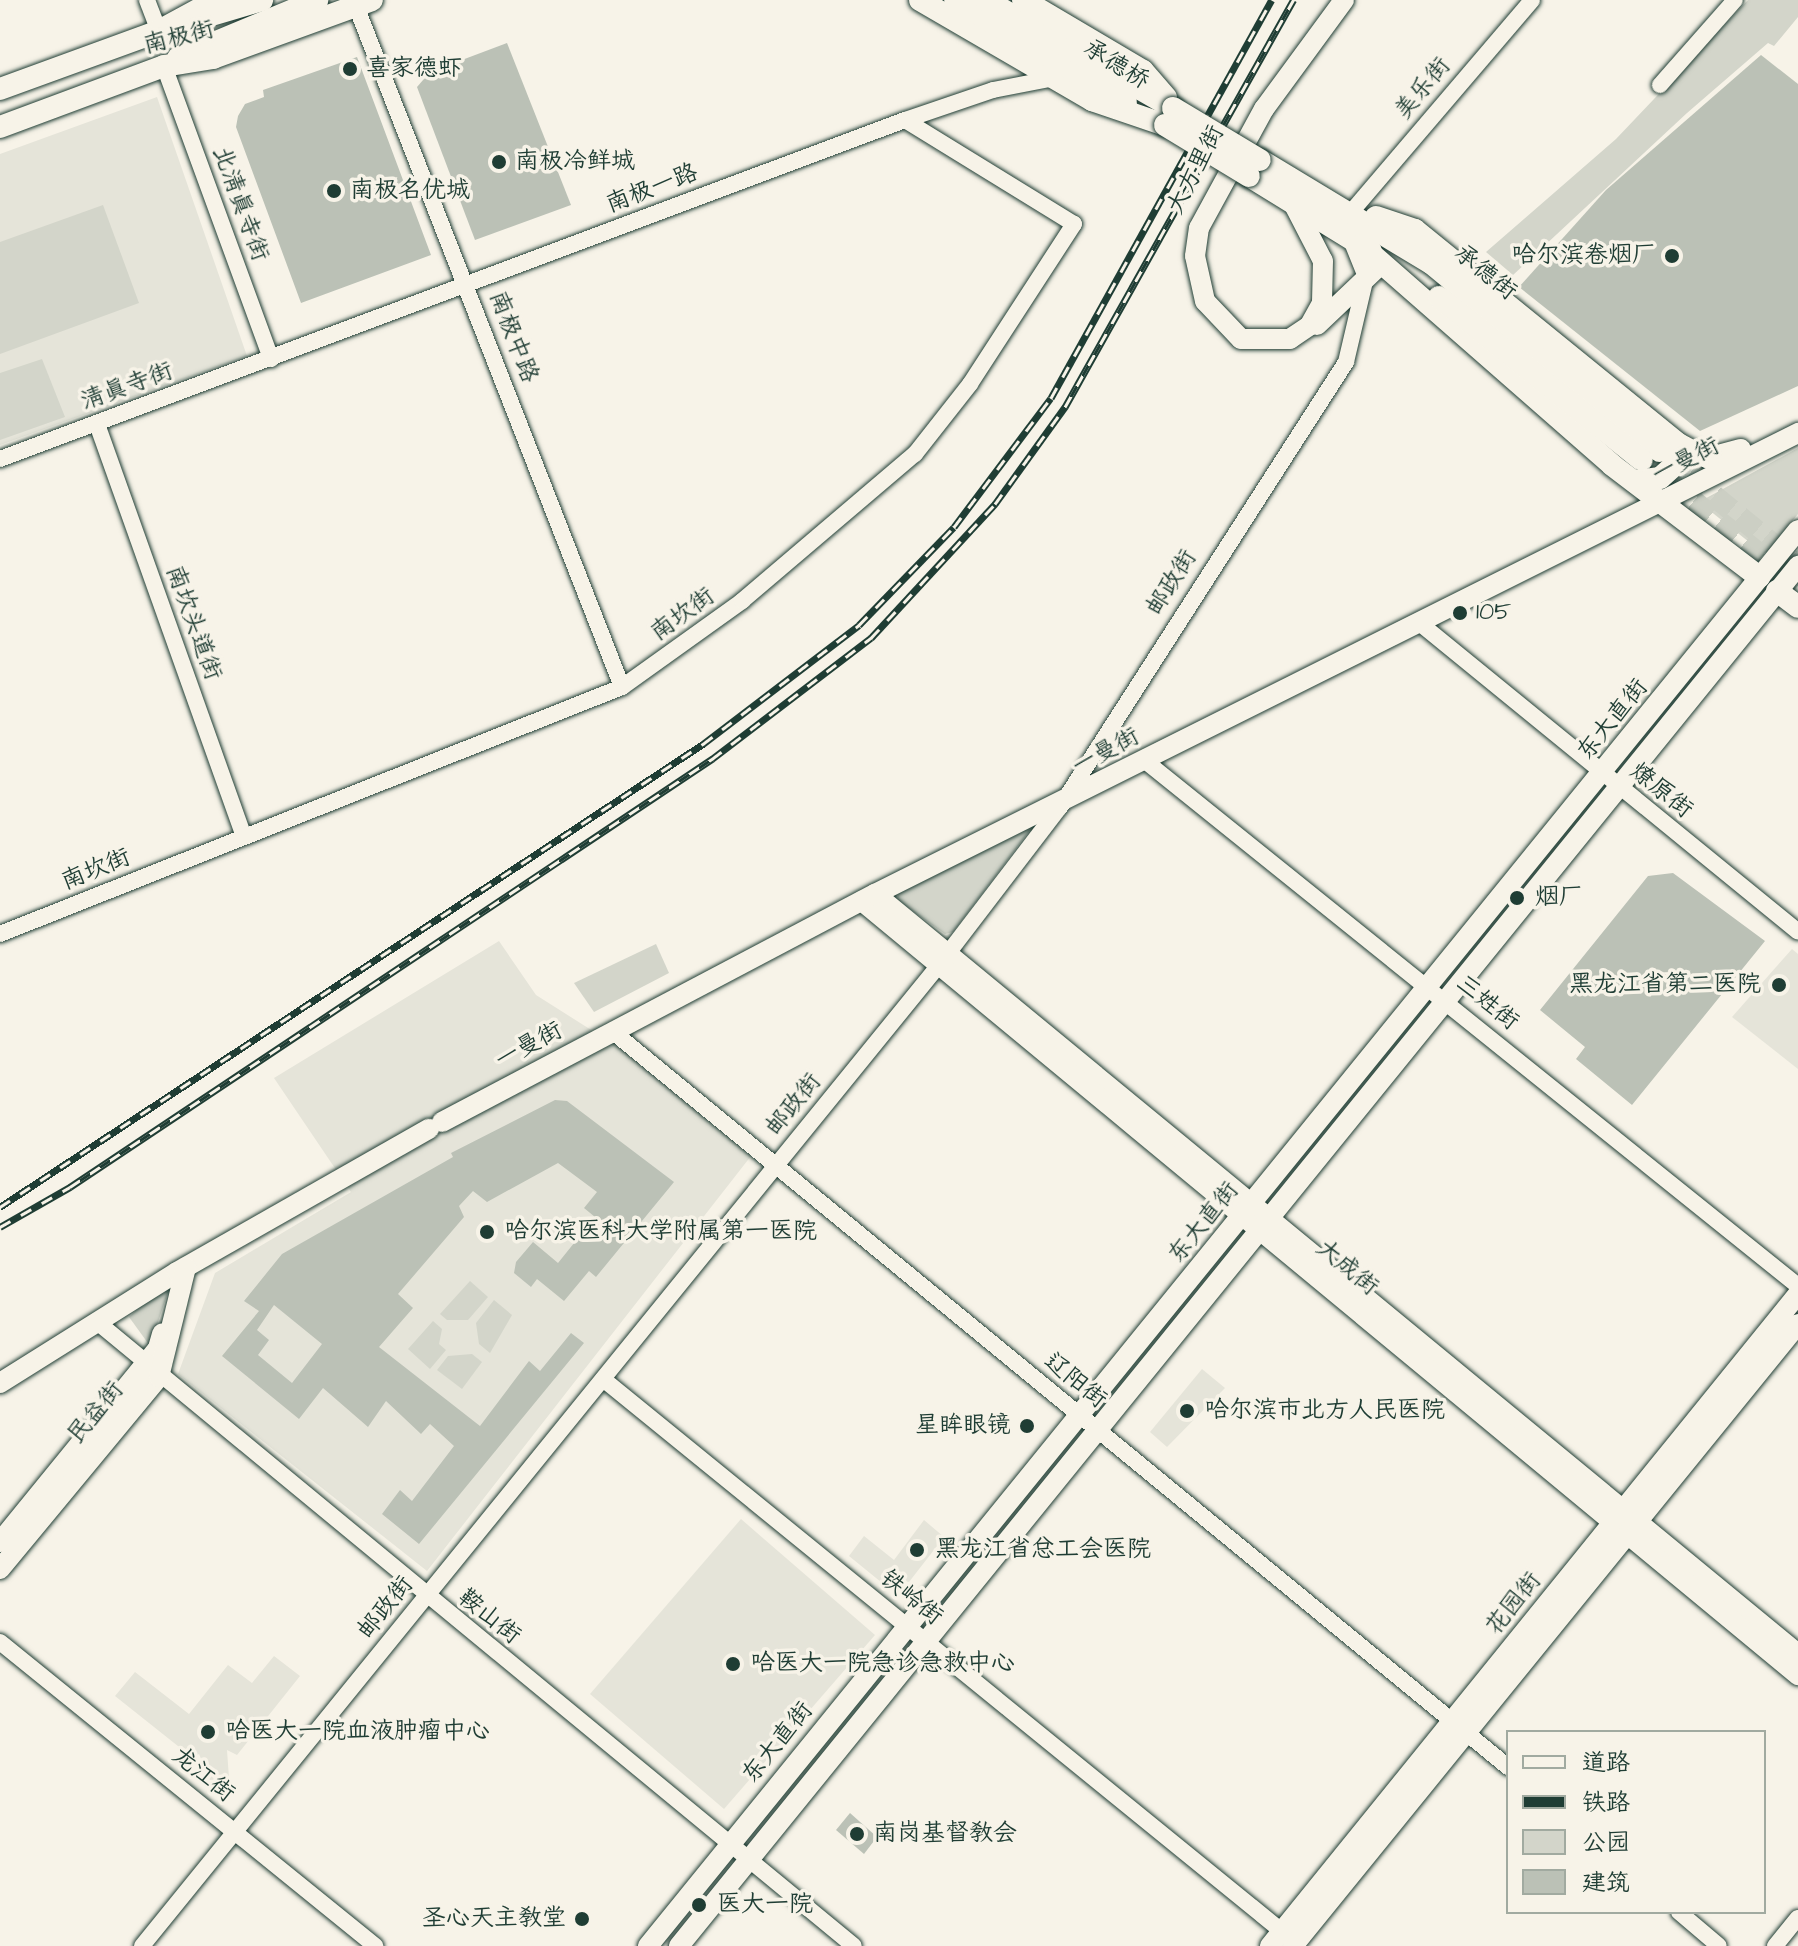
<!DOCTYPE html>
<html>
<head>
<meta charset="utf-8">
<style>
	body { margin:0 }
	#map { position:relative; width:1798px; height:1946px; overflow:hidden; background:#f7f3e8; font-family:"Architects Daughter","LXGW WenKai TC",sans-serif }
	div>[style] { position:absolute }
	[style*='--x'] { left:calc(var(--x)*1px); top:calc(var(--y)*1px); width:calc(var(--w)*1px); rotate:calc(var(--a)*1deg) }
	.built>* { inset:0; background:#e5e4d9 }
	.green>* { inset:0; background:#d3d5ca }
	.building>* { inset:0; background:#bbc1b6 }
	.highway-tunnel>* { height:22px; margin-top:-11px; transform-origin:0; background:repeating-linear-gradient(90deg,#cccfc4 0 22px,transparent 0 33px) }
	.roads { filter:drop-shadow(0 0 2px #1f3d34) drop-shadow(0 0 2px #1f3d34) }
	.minor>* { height:16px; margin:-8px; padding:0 8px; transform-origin:8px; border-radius:8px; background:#f7f3e8 }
	.major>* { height:20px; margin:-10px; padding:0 10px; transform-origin:10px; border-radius:10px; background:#f7f3e8 }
	.highway>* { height:22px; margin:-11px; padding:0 11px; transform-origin:11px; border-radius:11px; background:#f7f3e8 }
	.rail>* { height:7px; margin-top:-3.5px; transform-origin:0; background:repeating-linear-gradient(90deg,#f7f3e8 0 12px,#1f3d34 0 24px); box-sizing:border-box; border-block:2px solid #1f3d34 }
	.bridges { filter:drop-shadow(0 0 2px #1f3d34) drop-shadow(0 0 2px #1f3d34) }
	.highway-bridge>* { height:22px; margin:-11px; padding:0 11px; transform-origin:11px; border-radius:11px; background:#f7f3e8 }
	.dots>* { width:22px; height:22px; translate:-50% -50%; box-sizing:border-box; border:4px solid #f7f3e8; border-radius:50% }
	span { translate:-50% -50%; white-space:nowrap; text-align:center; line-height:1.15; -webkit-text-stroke:7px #f7f3e8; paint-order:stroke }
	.street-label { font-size:24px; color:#1f3d34 }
	.poi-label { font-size:24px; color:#1f3d34 }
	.left { translate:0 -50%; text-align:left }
	.right { translate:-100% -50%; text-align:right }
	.legend { position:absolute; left:1506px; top:1730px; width:260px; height:184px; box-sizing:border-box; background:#f7f3e8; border:2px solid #a1aaa0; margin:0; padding:10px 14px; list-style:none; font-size:24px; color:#1f3d34 }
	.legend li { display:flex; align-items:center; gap:16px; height:40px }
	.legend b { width:40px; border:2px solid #a1aaa0 }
</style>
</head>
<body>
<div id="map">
	<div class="built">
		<i style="clip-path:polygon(157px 97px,247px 356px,0 445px,0 154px)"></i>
		<i style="clip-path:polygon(499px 941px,536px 995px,626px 1052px,751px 1156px,427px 1571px,178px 1374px,215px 1273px,351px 1192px,274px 1078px)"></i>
		<i style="clip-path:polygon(1792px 949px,1798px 954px,1798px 1069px,1732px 1017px)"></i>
		<i style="clip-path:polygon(1202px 1369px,1225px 1388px,1167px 1447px,1150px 1432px)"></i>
		<i style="clip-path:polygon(741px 1519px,875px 1635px,724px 1809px,590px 1694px)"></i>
		<i style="clip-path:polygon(924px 1520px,944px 1537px,909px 1582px,900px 1580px,892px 1591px,849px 1556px,864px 1536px,894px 1560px)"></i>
		<i style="clip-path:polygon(274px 1656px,300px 1676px,237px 1755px,227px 1750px,229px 1778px,210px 1780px,199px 1754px,193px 1758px,115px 1696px,135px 1672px,189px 1714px,228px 1665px,252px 1683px)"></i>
	</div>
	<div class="green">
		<i style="clip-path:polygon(1748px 0,1798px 0,1798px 17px,1774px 46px,1768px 43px,1687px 113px,1513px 275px,1486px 252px,1616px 139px)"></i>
		<i style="clip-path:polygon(103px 205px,139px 303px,0 354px,0 242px)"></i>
		<i style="clip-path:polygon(42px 359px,65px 417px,0 440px,0 373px)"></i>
		<i style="clip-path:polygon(1798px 448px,1798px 514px,1768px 550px,1759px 550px,1699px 502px)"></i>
		<i style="clip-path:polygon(1025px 825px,1030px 830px,953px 932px,945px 934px,897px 900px,899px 892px)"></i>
		<i style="clip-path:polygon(656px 944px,669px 973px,594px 1012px,574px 983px)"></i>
		<i style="clip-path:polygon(470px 1281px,488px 1297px,468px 1320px,447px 1320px,440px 1314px)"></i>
		<i style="clip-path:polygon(161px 1288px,168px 1292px,150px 1346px,129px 1317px)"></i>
		<i style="clip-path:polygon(494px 1300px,512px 1315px,490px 1353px,479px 1344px,476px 1323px)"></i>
		<i style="clip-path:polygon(433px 1321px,442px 1329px,439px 1344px,446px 1350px,430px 1369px,408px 1349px)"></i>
		<i style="clip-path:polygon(472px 1354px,482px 1362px,462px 1389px,437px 1370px,448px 1356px)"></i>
	</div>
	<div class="building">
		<i style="clip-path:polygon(507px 43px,571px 205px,475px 240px,417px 87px,430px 72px)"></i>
		<i style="clip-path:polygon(1761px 55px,1798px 84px,1798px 386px,1700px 431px,1519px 287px,1606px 190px)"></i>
		<i style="clip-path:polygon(357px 57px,431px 255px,301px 303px,236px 127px,238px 116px,245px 104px,264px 97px,263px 90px)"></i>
		<i style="clip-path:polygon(1673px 873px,1765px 941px,1632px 1105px,1576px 1059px,1585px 1047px,1540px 1010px,1648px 876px)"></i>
		<i style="clip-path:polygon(evenodd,555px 1100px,567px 1101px,674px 1182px,596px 1277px,589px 1271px,564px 1301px,537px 1279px,531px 1287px,514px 1273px,516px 1262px,533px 1242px,558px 1263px,595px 1217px,584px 1208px,597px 1192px,558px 1163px,487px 1202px,473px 1191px,459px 1206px,464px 1217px,398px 1294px,413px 1308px,379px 1347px,480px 1426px,529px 1361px,540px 1371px,571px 1333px,584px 1343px,419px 1544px,382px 1514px,400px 1490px,412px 1501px,454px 1446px,430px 1424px,421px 1434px,386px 1401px,368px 1427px,323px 1388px,299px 1419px,222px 1356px,259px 1311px,244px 1301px,282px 1254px,453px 1157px,451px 1153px,555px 1100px,274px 1305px,322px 1344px,292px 1383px,258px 1355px,269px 1340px,257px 1330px,274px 1305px)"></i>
		<i style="clip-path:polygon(850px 1813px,877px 1837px,864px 1854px,836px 1830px)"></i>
	</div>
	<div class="highway-tunnel">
		<i style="--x:1663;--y:454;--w:175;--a:39.4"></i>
		<i style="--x:1642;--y:460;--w:200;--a:38.7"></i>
	</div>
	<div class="roads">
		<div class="minor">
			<i style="--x:147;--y:0;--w:33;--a:69"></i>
			<i style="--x:356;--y:6;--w:731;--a:68.66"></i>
			<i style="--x:164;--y:66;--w:312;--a:69.9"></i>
			<i style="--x:1660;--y:85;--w:113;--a:-48.6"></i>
			<i style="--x:1352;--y:211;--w:277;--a:-49.5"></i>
			<i style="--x:97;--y:424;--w:438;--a:70.4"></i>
			<i style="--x:0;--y:459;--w:966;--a:-20.54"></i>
			<i style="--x:905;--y:120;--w:93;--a:-18.8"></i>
			<i style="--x:993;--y:90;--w:63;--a:-11"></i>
			<i style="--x:1422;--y:625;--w:485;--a:39.2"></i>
			<i style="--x:1144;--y:760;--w:839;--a:38.81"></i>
			<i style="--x:0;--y:934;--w:669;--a:-21.66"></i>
			<i style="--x:622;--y:687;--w:148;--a:-35.6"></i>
			<i style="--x:742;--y:601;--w:227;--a:-40.4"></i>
			<i style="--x:915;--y:454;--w:89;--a:-51.8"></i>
			<i style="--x:970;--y:384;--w:191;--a:-57"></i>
			<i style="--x:1074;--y:224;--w:198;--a:-148.4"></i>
			<i style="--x:612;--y:1031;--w:1160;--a:39.4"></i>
			<i style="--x:96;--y:1321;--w:982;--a:39.51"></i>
			<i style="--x:603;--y:1379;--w:886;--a:39.13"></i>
			<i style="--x:0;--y:1642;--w:483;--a:39"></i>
			<i style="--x:1679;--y:1912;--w:52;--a:40.4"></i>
			<i style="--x:142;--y:1946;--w:1264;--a:-50.91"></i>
			<i style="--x:939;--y:965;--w:199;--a:-52.6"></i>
			<i style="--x:1060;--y:807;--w:529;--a:-57.27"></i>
			<i style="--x:1346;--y:362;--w:87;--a:-76.8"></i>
			<i style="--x:1366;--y:277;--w:35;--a:-112"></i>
			<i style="--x:1775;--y:1946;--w:36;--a:-51"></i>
		</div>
		<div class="major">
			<i style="--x:1293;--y:203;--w:65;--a:62.7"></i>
			<i style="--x:1323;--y:261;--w:42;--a:91.4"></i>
			<i style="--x:1322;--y:303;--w:26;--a:119"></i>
			<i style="--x:1309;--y:326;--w:23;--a:146"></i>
			<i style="--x:1290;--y:339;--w:49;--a:180"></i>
			<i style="--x:1241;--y:339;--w:52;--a:-133.5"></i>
			<i style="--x:1205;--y:301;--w:46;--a:-102.5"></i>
			<i style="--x:1195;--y:256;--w:28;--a:-82"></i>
			<i style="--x:1199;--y:228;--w:136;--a:-61.4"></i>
			<i style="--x:1264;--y:109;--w:135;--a:-53.7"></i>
			<i style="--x:1317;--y:325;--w:86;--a:-43.6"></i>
			<i style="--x:1677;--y:442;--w:34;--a:28"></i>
			<i style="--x:1707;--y:458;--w:35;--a:-15"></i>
			<i style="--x:875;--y:894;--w:1196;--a:39.47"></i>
			<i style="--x:862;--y:901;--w:1215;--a:39.59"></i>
			<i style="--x:442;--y:1122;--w:489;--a:-27.8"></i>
			<i style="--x:875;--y:894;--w:1032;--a:-26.54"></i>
			<i style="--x:0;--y:1383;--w:209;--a:-32.1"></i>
			<i style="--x:177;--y:1272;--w:290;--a:-29.6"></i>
			<i style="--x:0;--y:1542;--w:250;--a:-50.8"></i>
			<i style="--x:158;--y:1348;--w:15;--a:-74"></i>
			<i style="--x:0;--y:1569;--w:249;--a:-50.4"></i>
			<i style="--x:159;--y:1377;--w:113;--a:-76.2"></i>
			<i style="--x:648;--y:1946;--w:1824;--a:-50.92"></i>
			<i style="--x:679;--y:1946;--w:1777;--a:-50.96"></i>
			<i style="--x:1270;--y:1946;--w:839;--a:-51"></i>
			<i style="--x:1293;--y:1946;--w:801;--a:-50.93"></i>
		</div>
		<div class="highway">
			<i style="--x:920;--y:0;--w:199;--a:30.2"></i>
			<i style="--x:1092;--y:100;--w:77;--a:18.9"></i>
			<i style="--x:955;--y:0;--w:199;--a:30.8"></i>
			<i style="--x:986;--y:0;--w:216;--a:30"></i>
			<i style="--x:1023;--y:0;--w:139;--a:30.6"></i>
			<i style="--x:1143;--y:71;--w:35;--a:49"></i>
			<i style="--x:198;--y:19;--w:67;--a:-16.5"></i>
			<i style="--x:178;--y:58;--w:151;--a:-22.6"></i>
			<i style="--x:0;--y:89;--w:169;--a:-20"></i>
			<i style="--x:159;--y:31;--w:65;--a:-28.5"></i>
			<i style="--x:0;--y:127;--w:175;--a:-20.4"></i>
			<i style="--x:164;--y:66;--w:50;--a:-9.3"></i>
			<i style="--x:213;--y:58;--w:169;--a:-20"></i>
			<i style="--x:1260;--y:160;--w:200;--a:31.1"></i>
			<i style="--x:1431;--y:263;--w:296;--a:39.4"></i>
			<i style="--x:1249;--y:176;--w:143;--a:31.6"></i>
			<i style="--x:1376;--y:217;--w:41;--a:18.4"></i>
			<i style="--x:1415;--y:230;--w:343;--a:39.1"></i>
			<i style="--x:1681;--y:446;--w:15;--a:98"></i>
			<i style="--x:1679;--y:461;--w:25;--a:138"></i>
			<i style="--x:1660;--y:478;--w:25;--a:173"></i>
			<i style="--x:1361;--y:245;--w:334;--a:41.2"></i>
			<i style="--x:1612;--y:465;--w:185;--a:37.3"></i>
			<i style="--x:1439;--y:297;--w:260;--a:38.8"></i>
			<i style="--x:1777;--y:591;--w:26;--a:37"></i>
		</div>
	</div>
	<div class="rail">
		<i style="--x:0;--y:1207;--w:842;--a:-33.37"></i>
		<i style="--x:703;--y:744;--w:196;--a:-37.3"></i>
		<i style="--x:859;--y:625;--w:136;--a:-45.9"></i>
		<i style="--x:954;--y:527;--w:161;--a:-53.1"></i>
		<i style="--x:1051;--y:398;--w:455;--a:-61"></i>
		<i style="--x:0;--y:1227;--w:81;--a:-29.7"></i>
		<i style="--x:70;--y:1187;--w:772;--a:-33.69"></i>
		<i style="--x:712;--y:759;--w:200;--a:-37.3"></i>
		<i style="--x:871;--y:638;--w:183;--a:-47.2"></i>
		<i style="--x:995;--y:504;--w:120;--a:-54.2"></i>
		<i style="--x:1065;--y:407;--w:467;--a:-60.7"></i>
	</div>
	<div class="bridges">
		<div class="highway-bridge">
			<i style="--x:1173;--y:108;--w:101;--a:30.9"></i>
			<i style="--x:1165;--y:125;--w:98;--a:31.3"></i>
		</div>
	</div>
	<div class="dots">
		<i style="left:350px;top:69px;background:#1f3d34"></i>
		<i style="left:499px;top:162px;background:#1f3d34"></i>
		<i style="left:334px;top:191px;background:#1f3d34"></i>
		<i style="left:1672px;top:256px;background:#1f3d34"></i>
		<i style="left:1460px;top:613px;background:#1f3d34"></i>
		<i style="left:1517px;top:898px;background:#1f3d34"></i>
		<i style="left:1779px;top:985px;background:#1f3d34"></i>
		<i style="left:487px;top:1232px;background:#1f3d34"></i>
		<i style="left:1187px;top:1411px;background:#1f3d34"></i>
		<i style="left:1027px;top:1426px;background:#1f3d34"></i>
		<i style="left:917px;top:1550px;background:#1f3d34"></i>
		<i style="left:733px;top:1664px;background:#1f3d34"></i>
		<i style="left:208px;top:1732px;background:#1f3d34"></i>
		<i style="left:857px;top:1834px;background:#1f3d34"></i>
		<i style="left:699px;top:1905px;background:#1f3d34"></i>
		<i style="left:582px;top:1919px;background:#1f3d34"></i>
	</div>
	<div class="street-label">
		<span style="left:179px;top:38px;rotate:-14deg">南极街</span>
		<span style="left:1116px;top:65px;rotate:31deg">承德桥</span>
		<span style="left:1423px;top:89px;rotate:-50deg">美乐街</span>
		<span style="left:1196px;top:170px;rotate:-63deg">大方里街</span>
		<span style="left:652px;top:189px;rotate:-21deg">南极一路</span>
		<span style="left:240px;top:204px;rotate:70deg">北清真寺街</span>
		<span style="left:1485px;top:273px;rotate:39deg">承德街</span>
		<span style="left:513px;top:337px;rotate:69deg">南极中路</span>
		<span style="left:127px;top:387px;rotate:-20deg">清真寺街</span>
		<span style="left:1686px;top:461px;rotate:-27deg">一曼街</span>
		<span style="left:1172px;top:583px;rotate:-58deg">邮政街</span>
		<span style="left:683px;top:615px;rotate:-36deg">南坎街</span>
		<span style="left:193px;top:623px;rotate:70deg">南坎头道街</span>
		<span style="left:1613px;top:720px;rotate:-51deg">东大直街</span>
		<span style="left:1106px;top:752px;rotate:-28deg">一曼街</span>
		<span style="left:1661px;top:791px;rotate:39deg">燎原街</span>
		<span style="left:96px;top:870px;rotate:-22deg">南坎街</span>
		<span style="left:1487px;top:1003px;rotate:39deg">三姓街</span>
		<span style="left:529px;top:1046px;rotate:-28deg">一曼街</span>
		<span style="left:794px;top:1105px;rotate:-51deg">邮政街</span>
		<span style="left:1204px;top:1223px;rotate:-51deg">东大直街</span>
		<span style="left:1347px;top:1268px;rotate:40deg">大成街</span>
		<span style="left:1075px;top:1381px;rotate:39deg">辽阳街</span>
		<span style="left:96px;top:1413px;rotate:-50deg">民益街</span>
		<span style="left:911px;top:1598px;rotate:39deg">铁岭街</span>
		<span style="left:1514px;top:1604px;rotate:-51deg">花园街</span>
		<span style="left:386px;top:1608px;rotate:-51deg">邮政街</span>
		<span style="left:489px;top:1617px;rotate:39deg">鞍山街</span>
		<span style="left:778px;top:1743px;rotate:-51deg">东大直街</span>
		<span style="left:203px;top:1775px;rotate:39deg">龙江街</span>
	</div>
	<div class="poi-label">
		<span class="left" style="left:366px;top:69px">喜家德虾</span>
		<span class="left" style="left:515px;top:162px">南极冷鲜城</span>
		<span class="left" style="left:350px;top:191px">南极名优城</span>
		<span class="right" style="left:1656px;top:256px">哈尔滨卷烟厂</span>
		<span class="left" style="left:1476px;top:613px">105</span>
		<span class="left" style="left:1535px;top:898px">烟厂</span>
		<span class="right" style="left:1761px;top:985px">黑龙江省第二医院</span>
		<span class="left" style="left:505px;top:1232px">哈尔滨医科大学附属第一医院</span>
		<span class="left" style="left:1205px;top:1411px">哈尔滨市北方人民医院</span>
		<span class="right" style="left:1011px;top:1426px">星眸眼镜</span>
		<span class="left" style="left:935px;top:1550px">黑龙江省总工会医院</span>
		<span class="left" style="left:751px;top:1664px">哈医大一院急诊急救中心</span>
		<span class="left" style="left:226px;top:1732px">哈医大一院血液肿瘤中心</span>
		<span class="left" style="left:873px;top:1834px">南岗基督教会</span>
		<span class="left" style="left:717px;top:1905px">医大一院</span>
		<span class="right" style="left:566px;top:1919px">圣心天主教堂</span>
	</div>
	<ul class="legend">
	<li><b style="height:10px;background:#f7f3e8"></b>道路</li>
	<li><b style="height:10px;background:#1f3d34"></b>铁路</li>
	<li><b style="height:22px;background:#d3d5ca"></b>公园</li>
	<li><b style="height:22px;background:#bbc1b6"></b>建筑</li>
	</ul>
</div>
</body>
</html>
